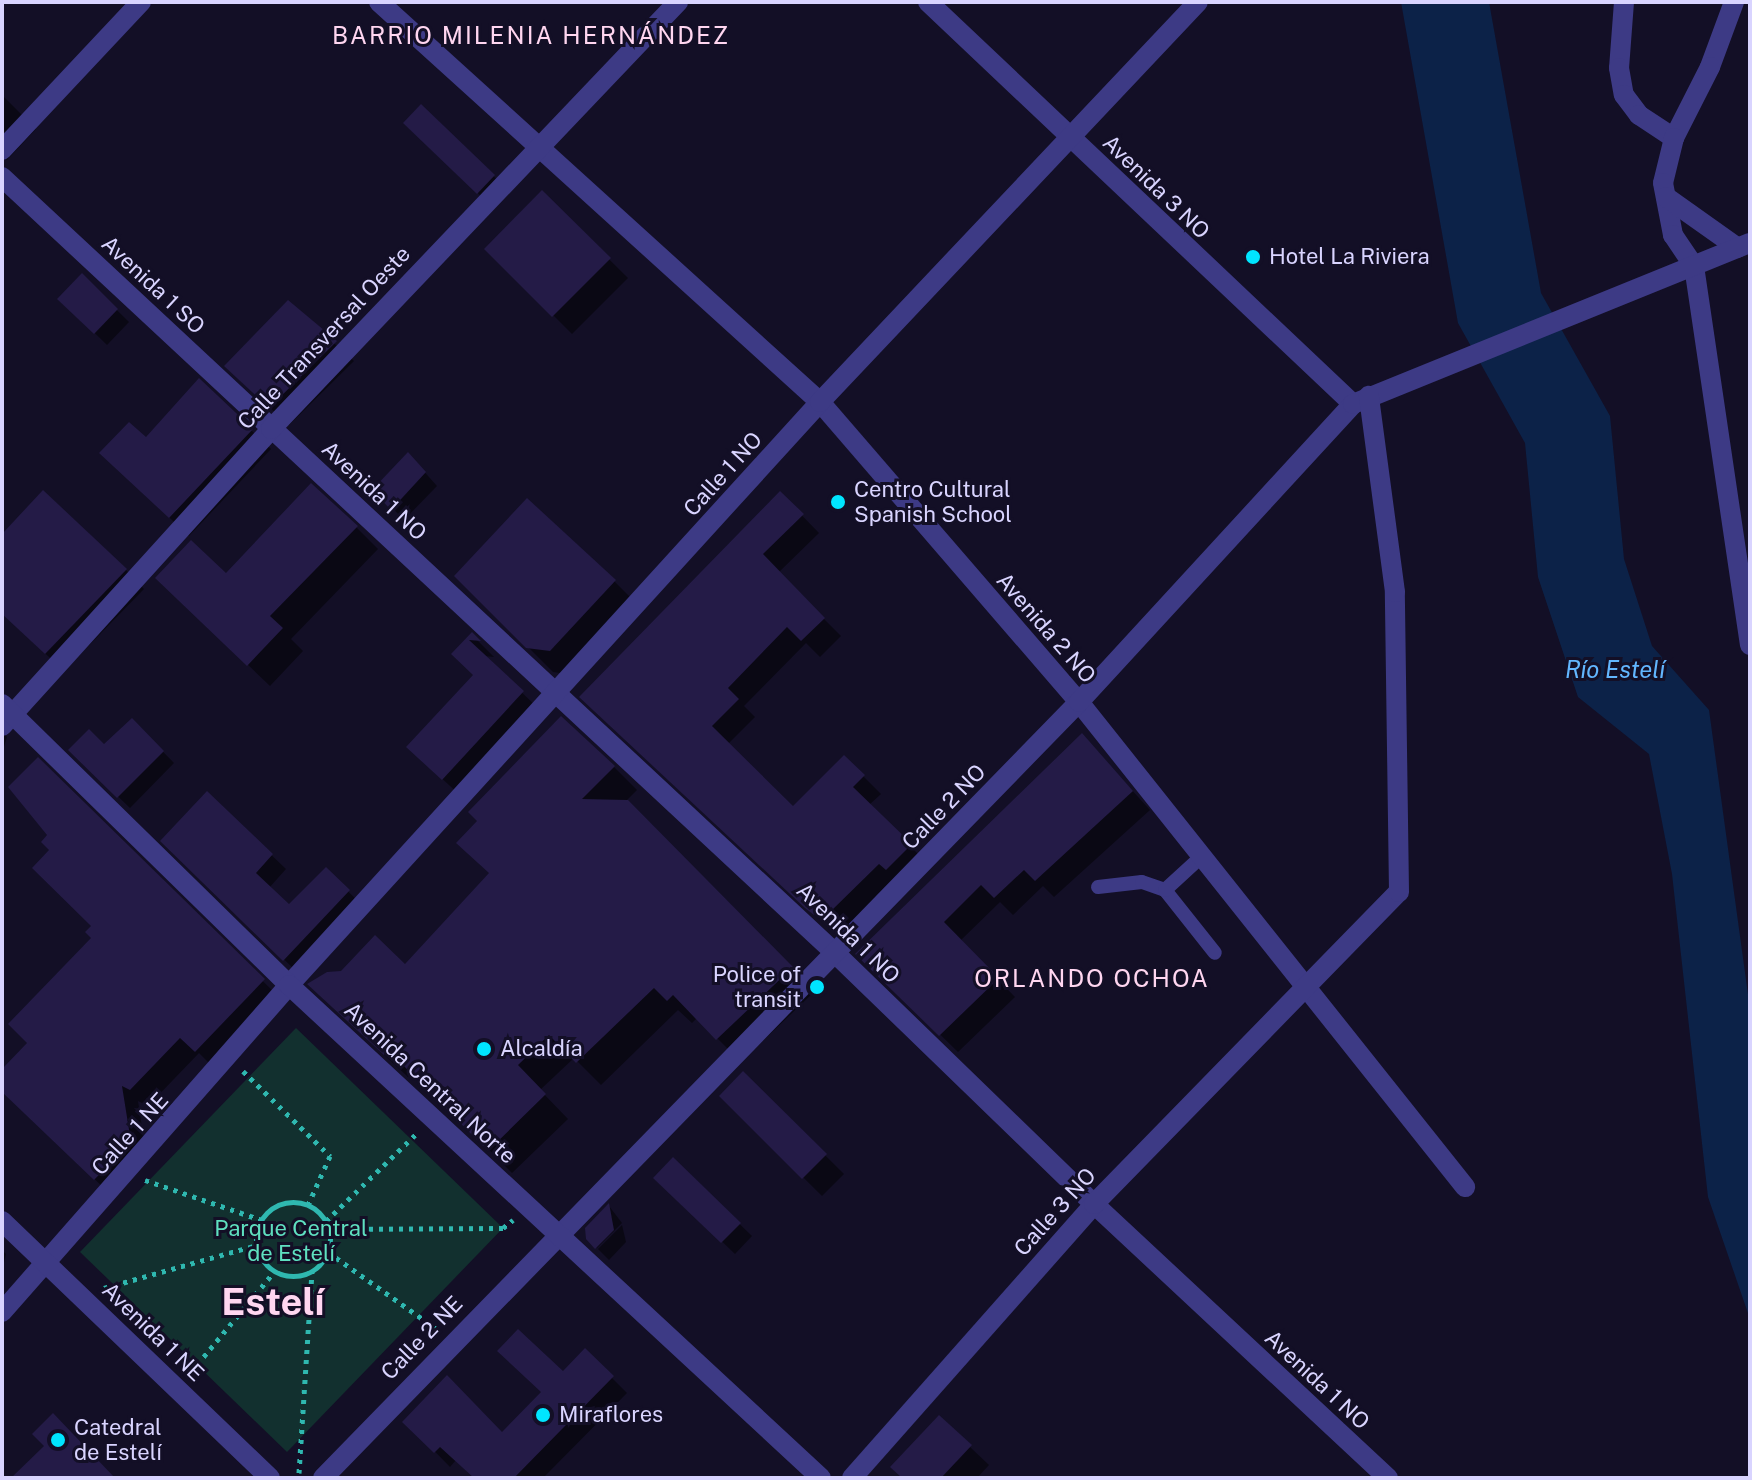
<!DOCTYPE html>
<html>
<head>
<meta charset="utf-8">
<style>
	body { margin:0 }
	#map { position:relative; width:1752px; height:1480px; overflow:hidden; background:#130f26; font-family:"Public Sans",sans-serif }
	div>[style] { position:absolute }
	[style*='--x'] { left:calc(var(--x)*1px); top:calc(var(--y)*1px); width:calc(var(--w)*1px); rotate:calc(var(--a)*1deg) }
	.green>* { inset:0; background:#12302f }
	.water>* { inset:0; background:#0c2248 }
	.shadow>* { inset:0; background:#0007 }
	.building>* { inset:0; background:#241b47 }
	.path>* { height:5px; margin-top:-2.5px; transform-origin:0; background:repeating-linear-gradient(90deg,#2fb8b0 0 4px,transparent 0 10px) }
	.path>.ring { margin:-2.5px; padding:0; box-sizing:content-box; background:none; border:5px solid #2fb8b0; border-radius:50% }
	.service>* { height:14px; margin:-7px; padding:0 7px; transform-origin:7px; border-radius:7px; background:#3d3a85 }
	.minor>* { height:20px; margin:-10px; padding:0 10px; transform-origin:10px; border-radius:10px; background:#3d3a85 }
	.tertiary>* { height:20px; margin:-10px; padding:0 10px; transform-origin:10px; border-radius:10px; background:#3d3a85 }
	.dots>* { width:22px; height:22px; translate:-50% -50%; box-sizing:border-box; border:4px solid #130f26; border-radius:50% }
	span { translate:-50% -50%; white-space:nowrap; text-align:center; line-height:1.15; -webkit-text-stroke:6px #130f26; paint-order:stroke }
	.street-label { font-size:22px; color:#d9d4ff }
	.poi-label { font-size:22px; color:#d9d4ff }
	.left { translate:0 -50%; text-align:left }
	.right { translate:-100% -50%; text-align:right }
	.park-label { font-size:22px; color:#5fe0c0 }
	.neighbourhood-label { font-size:24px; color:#ffd6f0; letter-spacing:2px }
	.water-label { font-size:24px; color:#62b6ff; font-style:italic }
	.town-label { font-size:38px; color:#ffd6f0; font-weight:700 }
	.frame { position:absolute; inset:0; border:4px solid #d9d4ff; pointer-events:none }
</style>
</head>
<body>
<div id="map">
	<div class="green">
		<i style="clip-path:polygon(296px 1028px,503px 1228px,287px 1452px,80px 1252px)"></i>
	</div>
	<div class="water">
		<i style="clip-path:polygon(1401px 2px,1489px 2px,1541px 293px,1610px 416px,1624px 559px,1652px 646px,1709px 710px,1750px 1009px,1750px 1319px,1708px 1197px,1672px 874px,1649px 754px,1578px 697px,1538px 577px,1525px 443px,1458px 323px)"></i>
	</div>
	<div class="shadow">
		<i style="clip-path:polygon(2px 95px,36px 129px,7px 160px,2px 156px)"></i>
		<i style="clip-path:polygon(421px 107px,506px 188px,490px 205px,406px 123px)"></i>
		<i style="clip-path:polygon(542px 193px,628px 278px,572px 334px,487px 249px)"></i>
		<i style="clip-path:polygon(82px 276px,129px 322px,107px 345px,60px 299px)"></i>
		<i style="clip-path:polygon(288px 303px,354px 361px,289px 425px,245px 385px)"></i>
		<i style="clip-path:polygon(199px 381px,271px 449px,189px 536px,120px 471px)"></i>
		<i style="clip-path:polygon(420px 467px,437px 486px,404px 520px,375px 490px)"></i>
		<i style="clip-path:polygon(780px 493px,819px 533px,778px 573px,841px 636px,820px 657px,806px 643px,744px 706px,755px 717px,728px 744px,793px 809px,844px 757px,881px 794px,869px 805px,927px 863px,846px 930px,834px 931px,599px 713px)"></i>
		<i style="clip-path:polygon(356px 527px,378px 549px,291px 639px,303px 651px,270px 686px,179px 599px)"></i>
		<i style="clip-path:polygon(2px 556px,126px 570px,144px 589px,64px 671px,2px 613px)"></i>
		<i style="clip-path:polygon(457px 576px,614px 581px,639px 606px,576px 675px,553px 672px)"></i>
		<i style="clip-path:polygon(472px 635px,494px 657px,484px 656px,540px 710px,461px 796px,426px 764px,475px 675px,454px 654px)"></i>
		<i style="clip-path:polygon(132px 720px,174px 763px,130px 808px,70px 750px,105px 747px)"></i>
		<i style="clip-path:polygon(2px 732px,7px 737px,2px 753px)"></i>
		<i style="clip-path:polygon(1099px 754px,1150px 810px,1054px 897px,1043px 886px,1013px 915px,1000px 902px,960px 941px,1015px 997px,958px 1052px,858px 954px)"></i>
		<i style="clip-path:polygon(38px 760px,280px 998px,213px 1067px,199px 1053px,148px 1106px,138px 1101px,147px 1160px,112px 1196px,2px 1089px,2px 1072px,30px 1043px,93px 938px,94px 926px,52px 851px)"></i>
		<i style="clip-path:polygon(614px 767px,637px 790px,626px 801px,814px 992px,741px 1062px,697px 1018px,692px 1023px,678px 1010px,601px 1085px,574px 1058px,540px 1090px,568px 1119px,512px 1173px,413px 1072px,408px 1077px,333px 1007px,405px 967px)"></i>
		<i style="clip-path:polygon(207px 794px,286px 869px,269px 888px,289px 907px,326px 870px,363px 906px,298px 973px,163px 841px)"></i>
		<i style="clip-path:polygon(743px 1074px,844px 1174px,822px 1196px,721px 1096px)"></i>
		<i style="clip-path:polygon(673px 1160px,752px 1236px,735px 1254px,656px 1178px)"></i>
		<i style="clip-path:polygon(609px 1206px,622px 1223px,597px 1248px,588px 1238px)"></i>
		<i style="clip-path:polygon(622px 1225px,626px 1242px,609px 1260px,598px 1249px)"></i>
		<i style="clip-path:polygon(2px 1250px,6px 1254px,2px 1271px)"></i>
		<i style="clip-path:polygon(585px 1351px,627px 1393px,543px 1478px,476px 1478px,456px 1460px,450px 1467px,405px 1421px,503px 1435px)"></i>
		<i style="clip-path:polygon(970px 1447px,989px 1465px,977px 1478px,904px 1478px)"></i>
	</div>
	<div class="building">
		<i style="clip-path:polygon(421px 104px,495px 175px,477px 194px,403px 123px)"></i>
		<i style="clip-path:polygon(542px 190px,611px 258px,552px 317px,484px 249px)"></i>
		<i style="clip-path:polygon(82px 273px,118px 309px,94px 334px,57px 299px)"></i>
		<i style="clip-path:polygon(288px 300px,337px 341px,269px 408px,224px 366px)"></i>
		<i style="clip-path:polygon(199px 378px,253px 429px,169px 518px,99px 453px,129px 422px,146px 437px)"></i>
		<i style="clip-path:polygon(408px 452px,426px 472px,391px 510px,372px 490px)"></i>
		<i style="clip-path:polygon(311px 483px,358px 526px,270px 616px,283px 628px,247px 666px,155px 578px,191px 540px,226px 573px)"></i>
		<i style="clip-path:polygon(43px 490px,127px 569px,45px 654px,2px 614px,2px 534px)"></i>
		<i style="clip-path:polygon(780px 491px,804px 514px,763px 554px,825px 618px,801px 641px,787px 627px,728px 688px,739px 699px,712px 726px,793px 806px,844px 755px,865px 775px,853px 787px,912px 844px,886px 870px,879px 864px,828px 914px,814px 915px,805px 908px,579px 697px)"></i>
		<i style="clip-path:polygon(527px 498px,616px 580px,550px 651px,526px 648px,454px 576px)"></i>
		<i style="clip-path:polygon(472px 632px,481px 641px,469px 640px,524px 691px,442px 780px,406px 747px,473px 675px,451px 654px)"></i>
		<i style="clip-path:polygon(561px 716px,615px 766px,582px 799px,628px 800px,793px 967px,716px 1040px,673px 995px,667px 1001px,654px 988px,576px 1063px,549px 1035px,518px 1065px,546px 1094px,488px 1151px,388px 1050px,384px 1055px,307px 984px,327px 972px,341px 971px,375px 935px,405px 964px,489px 873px,456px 843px,477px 821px,468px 812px)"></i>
		<i style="clip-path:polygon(132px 718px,164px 751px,117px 798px,68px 750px,89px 729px,104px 744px)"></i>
		<i style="clip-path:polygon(1082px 733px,1133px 791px,1035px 881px,1024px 870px,994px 898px,981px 885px,944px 922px,999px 978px,939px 1036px,855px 954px)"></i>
		<i style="clip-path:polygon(38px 757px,265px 979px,195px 1052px,180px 1038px,130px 1090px,122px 1086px,131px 1142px,94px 1180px,2px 1092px,2px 1069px,27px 1043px,8px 1024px,91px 938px,85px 932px,91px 926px,32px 868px,49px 850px,41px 842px,47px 835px,8px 787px)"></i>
		<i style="clip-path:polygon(207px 791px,273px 854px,256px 873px,289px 904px,326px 867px,350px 890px,283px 961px,160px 841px)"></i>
		<i style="clip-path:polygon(743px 1071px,827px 1154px,802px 1179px,719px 1096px)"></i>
		<i style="clip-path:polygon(673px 1157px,741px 1223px,721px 1243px,653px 1178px)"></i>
		<i style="clip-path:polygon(609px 1203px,614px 1230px,595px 1249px,586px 1239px,585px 1228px)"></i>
		<i style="clip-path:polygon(518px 1329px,563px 1371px,585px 1348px,614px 1376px,514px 1478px,474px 1478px,440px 1447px,434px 1453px,402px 1422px,447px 1375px,502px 1432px,541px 1392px,497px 1351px)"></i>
		<i style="clip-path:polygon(53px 1413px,115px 1478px,11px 1478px,44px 1446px,32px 1434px)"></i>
		<i style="clip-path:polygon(939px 1415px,972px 1445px,941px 1478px,902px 1478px,890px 1467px)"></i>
	</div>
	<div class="path">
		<i style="--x:243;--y:1071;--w:122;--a:44.3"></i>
		<i style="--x:330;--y:1156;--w:54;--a:114.2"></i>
		<i style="--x:145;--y:1180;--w:124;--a:18.9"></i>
		<i class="ring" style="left:256px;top:1202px;width:69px;height:69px"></i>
		<i style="--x:326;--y:1221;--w:127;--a:-44"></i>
		<i style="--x:329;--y:1229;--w:174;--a:-0.3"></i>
		<i style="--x:503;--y:1228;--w:13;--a:-39"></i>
		<i style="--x:328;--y:1252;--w:135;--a:35.3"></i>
		<i style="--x:104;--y:1288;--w:159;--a:-15.7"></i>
		<i style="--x:191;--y:1372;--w:131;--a:-50.3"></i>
		<i style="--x:299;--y:1473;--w:202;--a:-86.3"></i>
	</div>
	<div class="service">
		<i style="--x:1098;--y:887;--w:44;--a:-6.5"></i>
		<i style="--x:1142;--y:882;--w:24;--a:19"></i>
		<i style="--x:1165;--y:890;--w:80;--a:51.6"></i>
		<i style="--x:1165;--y:890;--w:49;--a:-42.5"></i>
	</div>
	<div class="minor">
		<i style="--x:379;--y:2;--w:595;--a:42.21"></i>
		<i style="--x:820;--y:402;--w:396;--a:49.2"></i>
		<i style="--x:1079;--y:702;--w:620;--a:51.48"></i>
		<i style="--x:928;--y:2;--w:585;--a:43.41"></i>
		<i style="--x:1624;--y:2;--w:66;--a:94.3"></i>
		<i style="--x:1619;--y:68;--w:27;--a:80"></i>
		<i style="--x:1624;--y:95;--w:25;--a:53"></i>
		<i style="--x:1639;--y:115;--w:42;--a:33.3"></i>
		<i style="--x:1734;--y:2;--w:69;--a:110.3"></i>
		<i style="--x:1710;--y:67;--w:80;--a:116.9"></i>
		<i style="--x:1674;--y:138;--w:46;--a:103.7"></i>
		<i style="--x:1663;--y:183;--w:53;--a:79.1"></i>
		<i style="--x:1673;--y:235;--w:37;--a:56"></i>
		<i style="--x:1694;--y:266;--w:383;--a:81.6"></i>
		<i style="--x:2;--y:150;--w:203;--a:-46.8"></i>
		<i style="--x:2;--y:177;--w:1140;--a:42.97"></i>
		<i style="--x:836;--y:954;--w:359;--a:44.1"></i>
		<i style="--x:1094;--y:1204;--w:402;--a:43"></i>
		<i style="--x:1666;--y:197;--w:88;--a:35.3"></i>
		<i style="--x:2;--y:726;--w:401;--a:-47.8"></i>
		<i style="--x:271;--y:429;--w:590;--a:-46.37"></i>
		<i style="--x:2;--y:1312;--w:435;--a:-48.7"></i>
		<i style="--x:289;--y:985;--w:789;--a:-47.67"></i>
		<i style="--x:820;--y:402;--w:550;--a:-46.62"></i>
		<i style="--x:323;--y:1478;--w:1083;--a:-45.75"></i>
		<i style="--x:1079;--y:702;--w:405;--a:-47.4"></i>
		<i style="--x:1353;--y:404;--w:428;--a:-22.1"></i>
		<i style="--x:852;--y:1478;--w:366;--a:-48.5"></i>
		<i style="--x:1094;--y:1204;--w:436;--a:-45.7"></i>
		<i style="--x:1399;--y:892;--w:300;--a:-90.8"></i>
		<i style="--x:1395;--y:592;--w:198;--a:-97.6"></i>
	</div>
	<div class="tertiary">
		<i style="--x:2;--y:704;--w:402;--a:44.4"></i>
		<i style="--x:289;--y:985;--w:725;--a:42.82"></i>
		<i style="--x:2;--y:1221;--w:371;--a:43.8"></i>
	</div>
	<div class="dots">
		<i style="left:1253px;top:257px;background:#00e5ff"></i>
		<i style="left:838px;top:502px;background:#00e5ff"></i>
		<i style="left:817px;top:987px;background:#00e5ff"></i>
		<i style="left:484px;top:1049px;background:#00e5ff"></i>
		<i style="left:543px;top:1415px;background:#00e5ff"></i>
		<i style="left:58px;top:1440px;background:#00e5ff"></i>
	</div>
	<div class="street-label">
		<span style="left:1156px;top:187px;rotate:44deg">Avenida 3 NO</span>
		<span style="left:153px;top:285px;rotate:43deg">Avenida 1 SO</span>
		<span style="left:324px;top:338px;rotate:-47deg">Calle Transversal Oeste</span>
		<span style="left:723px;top:474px;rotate:-48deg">Calle 1 NO</span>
		<span style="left:374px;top:491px;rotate:43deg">Avenida 1 NO</span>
		<span style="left:1046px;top:628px;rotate:49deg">Avenida 2 NO</span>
		<span style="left:944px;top:807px;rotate:-46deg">Calle 2 NO</span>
		<span style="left:848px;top:933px;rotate:44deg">Avenida 1 NO</span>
		<span style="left:430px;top:1083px;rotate:43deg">Avenida Central Norte</span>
		<span style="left:130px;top:1134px;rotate:-48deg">Calle 1 NE</span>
		<span style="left:1055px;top:1212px;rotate:-48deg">Calle 3 NO</span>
		<span style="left:153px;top:1332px;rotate:44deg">Avenida 1 NE</span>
		<span style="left:422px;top:1338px;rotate:-46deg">Calle 2 NE</span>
		<span style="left:1317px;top:1380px;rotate:43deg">Avenida 1 NO</span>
	</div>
	<div class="poi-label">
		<span class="left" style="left:1269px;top:257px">Hotel La Riviera</span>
		<span class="left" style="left:854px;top:502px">Centro Cultural<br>Spanish School</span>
		<span class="right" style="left:801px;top:987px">Police of<br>transit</span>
		<span class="left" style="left:500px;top:1049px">Alcaldía</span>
		<span class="left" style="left:559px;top:1415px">Miraflores</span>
		<span class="left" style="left:74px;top:1440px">Catedral<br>de Estelí</span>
	</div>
	<div class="park-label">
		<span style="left:291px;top:1241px">Parque Central<br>de Estelí</span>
	</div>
	<div class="neighbourhood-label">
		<span style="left:531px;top:36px">BARRIO MILENIA HERNÁNDEZ</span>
		<span style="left:1092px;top:979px">ORLANDO OCHOA</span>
	</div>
	<div class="water-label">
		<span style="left:1615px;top:670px">Río Estelí</span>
	</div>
	<div class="town-label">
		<span style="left:273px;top:1302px">Estelí</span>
	</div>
	<div class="frame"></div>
</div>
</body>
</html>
